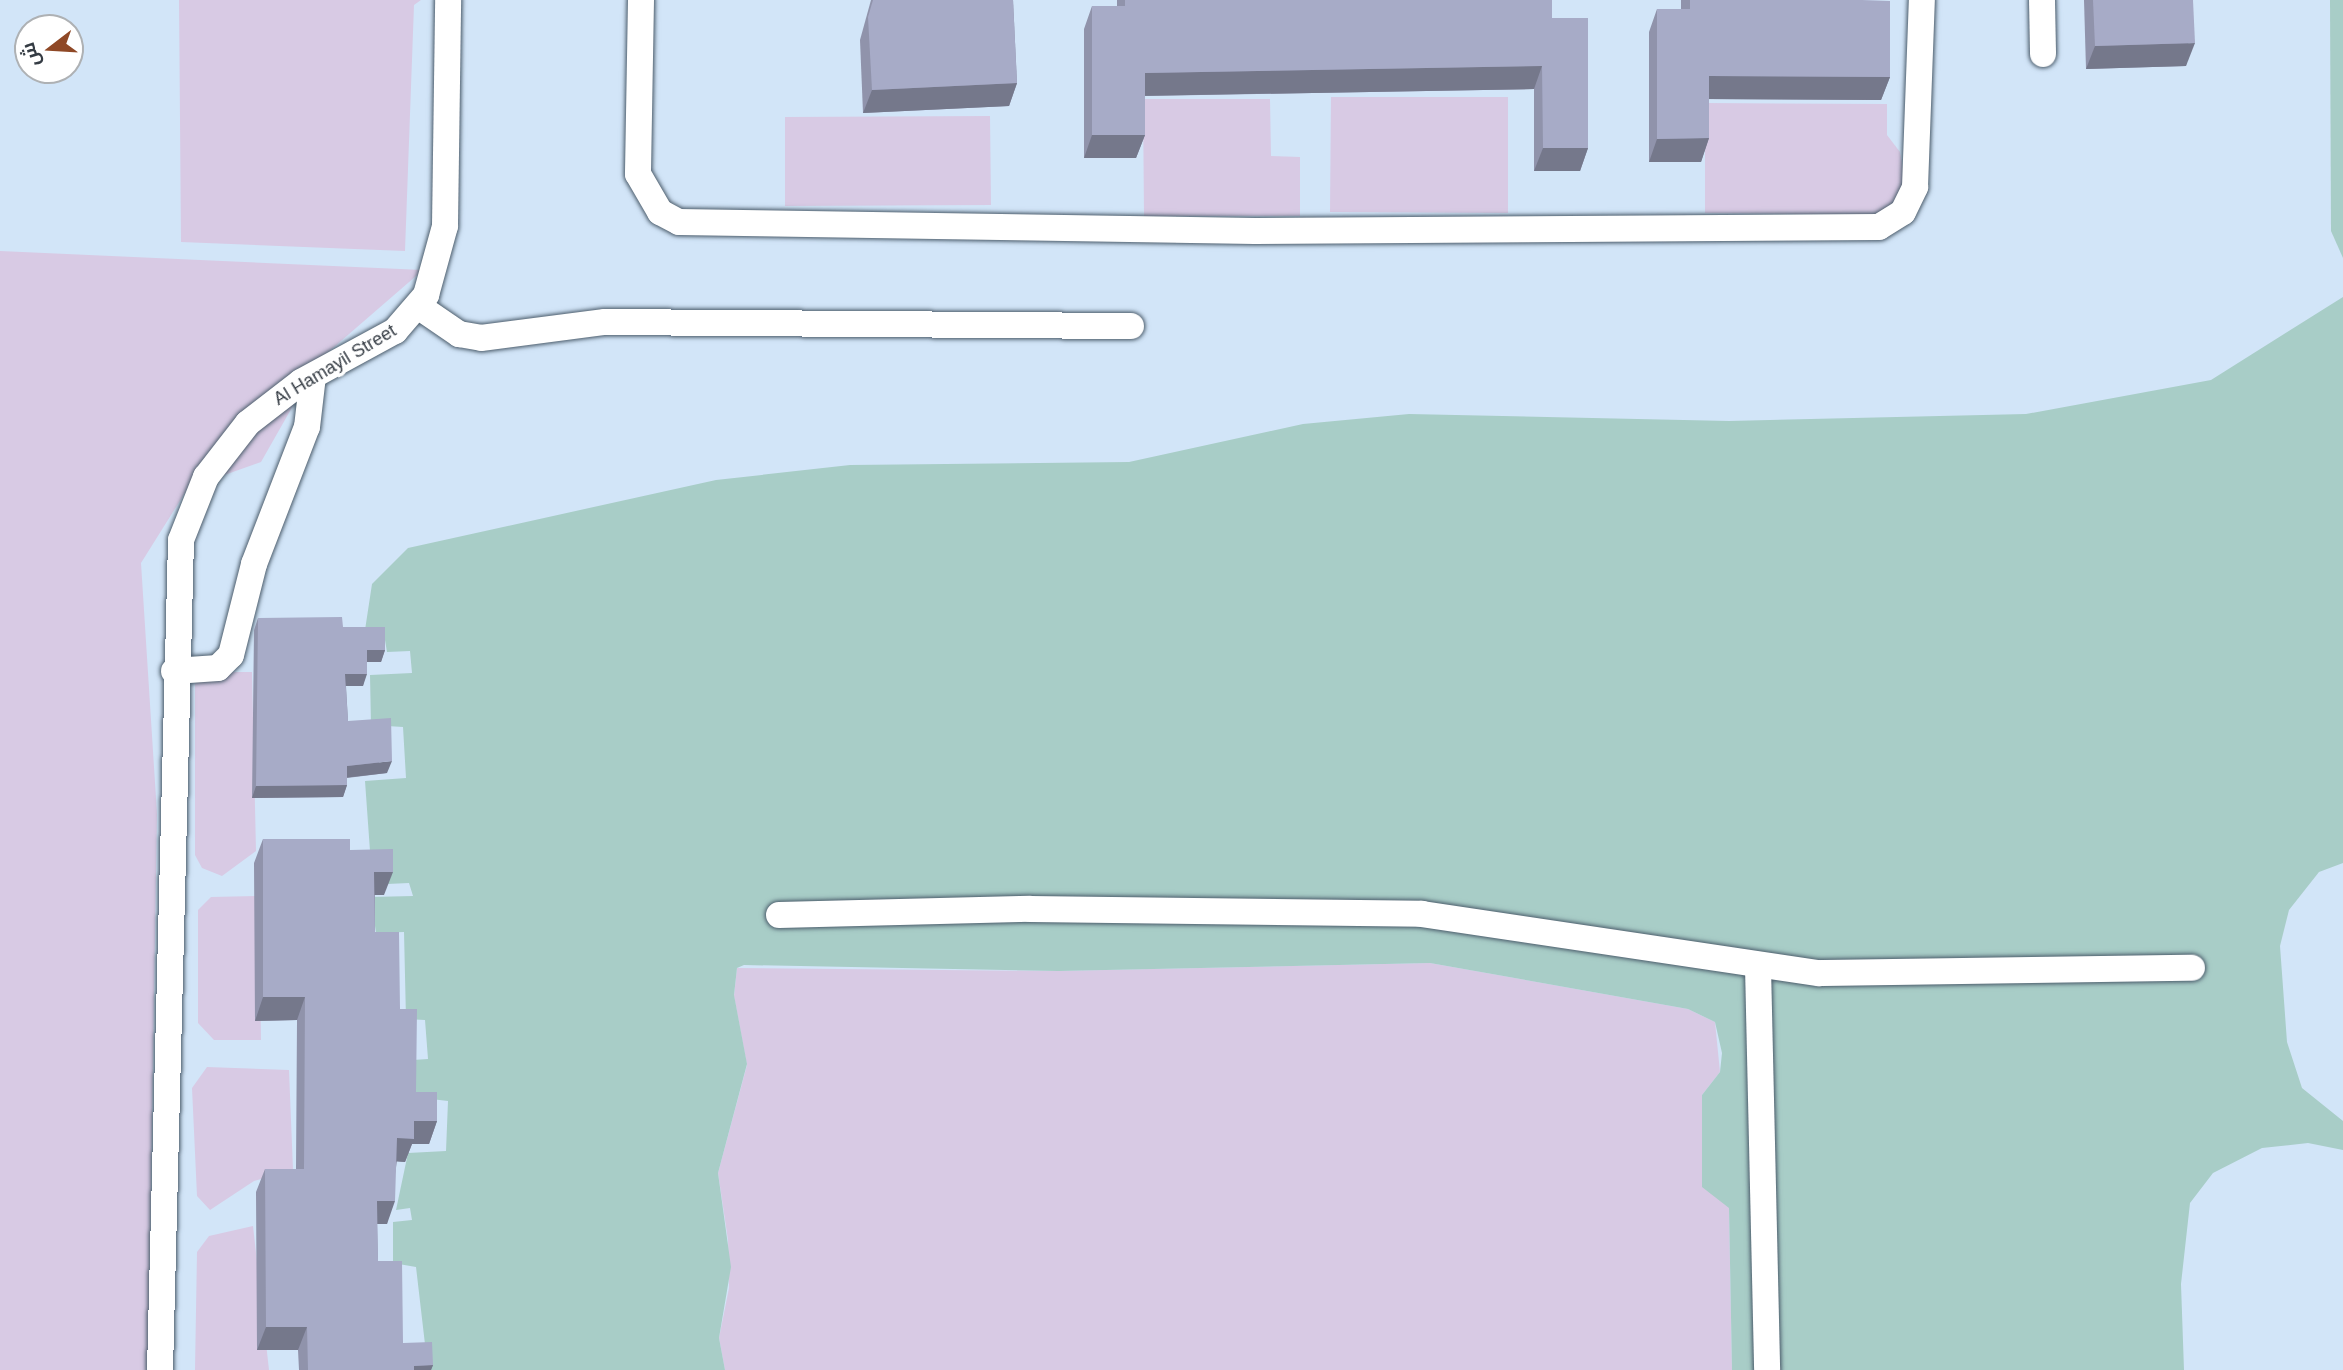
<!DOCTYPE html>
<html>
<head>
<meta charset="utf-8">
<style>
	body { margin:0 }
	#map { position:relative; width:2343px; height:1370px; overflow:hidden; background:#d2e5f8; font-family:Arial,Cairo,sans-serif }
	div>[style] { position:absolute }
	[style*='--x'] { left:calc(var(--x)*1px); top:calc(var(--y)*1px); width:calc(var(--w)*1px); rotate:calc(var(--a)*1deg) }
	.green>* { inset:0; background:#d8cae4 }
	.water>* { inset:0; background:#a8cdc7 }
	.roads { filter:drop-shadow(0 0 2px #4c5d6c) drop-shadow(0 0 2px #4c5d6c) }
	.minor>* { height:26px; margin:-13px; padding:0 13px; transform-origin:13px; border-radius:13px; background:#fff }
	.wall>* { inset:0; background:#9093ab }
	.shaded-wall>* { inset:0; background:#75788b }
	.building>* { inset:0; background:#a7abc7 }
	span { translate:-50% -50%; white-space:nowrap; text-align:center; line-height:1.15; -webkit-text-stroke:7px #fff; paint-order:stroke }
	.street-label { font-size:18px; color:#353c44 }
	.north { position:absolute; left:14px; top:14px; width:70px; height:70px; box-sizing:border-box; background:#fff; border:2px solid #aeb1b4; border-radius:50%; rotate:253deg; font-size:19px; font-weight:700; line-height:28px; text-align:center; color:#353c44 }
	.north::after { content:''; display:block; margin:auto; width:24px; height:32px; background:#8f4826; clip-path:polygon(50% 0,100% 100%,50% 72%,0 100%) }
</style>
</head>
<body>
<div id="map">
	<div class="green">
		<i style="clip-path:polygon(179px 0,421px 0,414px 5px,405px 251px,181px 242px)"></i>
		<i style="clip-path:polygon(1331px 97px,1508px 97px,1508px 213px,1330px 212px)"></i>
		<i style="clip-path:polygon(1143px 99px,1270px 99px,1271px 156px,1300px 157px,1300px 216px,1144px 216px)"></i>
		<i style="clip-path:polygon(1705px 103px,1887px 104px,1887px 135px,1900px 152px,1905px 179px,1899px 202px,1883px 215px,1705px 213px)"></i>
		<i style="clip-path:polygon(990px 116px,991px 205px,785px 206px,785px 117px)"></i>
		<i style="clip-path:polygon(0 251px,423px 270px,319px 360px,261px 462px,188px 488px,141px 563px,157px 814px,148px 1370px,0 1370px)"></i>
		<i style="clip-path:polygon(205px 672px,252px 672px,256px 851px,222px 876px,202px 868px,195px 855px,195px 684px)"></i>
		<i style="clip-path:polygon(259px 896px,261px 1040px,214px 1040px,198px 1023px,198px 910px,211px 897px)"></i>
		<i style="clip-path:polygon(1430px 963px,1688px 1009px,1715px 1022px,1720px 1072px,1702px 1095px,1729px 1208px,1732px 1370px,725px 1370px,719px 1338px,729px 1288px,728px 1240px,718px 1173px,747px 1065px,734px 996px,737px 968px,1058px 971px)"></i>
		<i style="clip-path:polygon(207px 1067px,289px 1070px,293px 1170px,254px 1181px,210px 1210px,197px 1196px,192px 1088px)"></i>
		<i style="clip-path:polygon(253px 1226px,269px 1370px,195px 1370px,197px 1252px,209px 1236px)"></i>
	</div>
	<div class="water">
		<i style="clip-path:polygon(2330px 0,2343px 0,2343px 258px,2331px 231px)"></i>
		<i style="clip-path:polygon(2343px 297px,2343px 863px,2319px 872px,2289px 910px,2280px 946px,2287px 1042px,2302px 1088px,2343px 1121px,2343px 1150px,2308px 1143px,2262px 1148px,2213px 1173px,2190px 1203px,2181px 1284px,2184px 1370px,1732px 1370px,1729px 1208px,1702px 1187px,1702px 1095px,1720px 1072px,1722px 1053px,1715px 1022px,1688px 1009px,1430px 963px,1058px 971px,744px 965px,737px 968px,734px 995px,747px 1064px,718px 1173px,731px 1267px,719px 1338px,725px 1370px,428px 1370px,416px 1267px,393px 1263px,393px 1222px,412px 1220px,410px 1208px,396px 1210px,408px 1153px,446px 1151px,448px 1101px,414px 1097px,413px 1060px,428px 1059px,425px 1020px,406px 1019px,404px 932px,376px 933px,371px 897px,413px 896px,409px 883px,387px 884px,370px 851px,365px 781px,406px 778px,403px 727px,371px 725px,370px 675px,412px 673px,410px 651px,387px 652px,384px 634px,365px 630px,372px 584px,408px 548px,716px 480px,850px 465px,1129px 462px,1303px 424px,1409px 414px,1729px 421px,2026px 414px,2211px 380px)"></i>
	</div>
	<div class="roads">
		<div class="minor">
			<i style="--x:641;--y:0;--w:174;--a:91"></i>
			<i style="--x:638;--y:174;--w:44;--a:59.9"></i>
			<i style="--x:660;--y:212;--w:21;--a:28"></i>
			<i style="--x:679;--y:222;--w:576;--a:0.9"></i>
			<i style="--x:1255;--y:231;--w:624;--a:-0.37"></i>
			<i style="--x:1879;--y:227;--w:28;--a:-32"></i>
			<i style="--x:1903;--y:212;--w:28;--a:-64"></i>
			<i style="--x:1915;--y:187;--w:187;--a:-87.9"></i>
			<i style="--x:2042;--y:0;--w:54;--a:88.9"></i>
			<i style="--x:418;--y:306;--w:50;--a:34.3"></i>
			<i style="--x:459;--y:334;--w:22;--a:10"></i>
			<i style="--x:481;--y:338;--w:125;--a:-7.4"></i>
			<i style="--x:605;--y:322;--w:526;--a:0.44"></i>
			<i style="--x:174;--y:671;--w:44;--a:-3.9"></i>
			<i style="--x:218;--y:668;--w:18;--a:-45"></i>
			<i style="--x:231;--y:655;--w:94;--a:-75.8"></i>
			<i style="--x:254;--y:564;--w:147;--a:-68.9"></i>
			<i style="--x:307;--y:427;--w:51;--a:-83.3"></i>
			<i style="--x:779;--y:915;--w:251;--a:-1.4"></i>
			<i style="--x:1030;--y:909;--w:392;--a:0.7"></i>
			<i style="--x:1422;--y:914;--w:401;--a:8.5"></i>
			<i style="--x:1819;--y:973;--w:373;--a:-0.8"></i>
			<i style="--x:1758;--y:967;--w:403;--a:88.7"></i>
			<i style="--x:160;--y:1370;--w:830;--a:-88.55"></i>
			<i style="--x:181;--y:540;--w:68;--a:-68.4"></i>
			<i style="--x:206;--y:477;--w:68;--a:-52.1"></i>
			<i style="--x:248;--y:423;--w:67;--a:-37.7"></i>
			<i style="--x:301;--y:382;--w:107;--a:-28.5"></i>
			<i style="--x:395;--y:331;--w:48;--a:-49.3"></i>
			<i style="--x:426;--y:295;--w:72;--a:-74.6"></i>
			<i style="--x:445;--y:226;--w:226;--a:-89.2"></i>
		</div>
	</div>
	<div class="wall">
		<i style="clip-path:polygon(871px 0,1013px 0,1017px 83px,1009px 106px,863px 113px,860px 40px)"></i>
		<i style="clip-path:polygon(1117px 0,1552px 0,1552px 18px,1588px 148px,1580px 171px,1534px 171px,1534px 89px,1145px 96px,1145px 135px,1136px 158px,1084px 158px,1084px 29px,1092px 6px,1117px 6px)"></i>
		<i style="clip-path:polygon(1681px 0,1862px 0,1890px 77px,1881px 100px,1709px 99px,1709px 138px,1701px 162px,1649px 162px,1649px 32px,1657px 9px,1681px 9px)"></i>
		<i style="clip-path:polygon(2084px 0,2193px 0,2186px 66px,2086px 69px)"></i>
		<i style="clip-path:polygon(258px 618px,343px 627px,385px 650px,381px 662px,367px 662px,363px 686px,346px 686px,348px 721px,387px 773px,347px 778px,347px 785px,343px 797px,252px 798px,254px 630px)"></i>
		<i style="clip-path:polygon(263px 839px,384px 895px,375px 895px,375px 932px,400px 1009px,416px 1092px,437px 1121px,429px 1144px,412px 1144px,405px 1162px,397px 1161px,387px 1224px,377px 1224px,378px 1261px,403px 1343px,433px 1365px,431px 1370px,299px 1370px,298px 1350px,257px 1350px,256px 1192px,265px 1169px,296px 1169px,297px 1020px,255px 1021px,254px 863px)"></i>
	</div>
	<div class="shaded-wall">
		<i style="clip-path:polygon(2195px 43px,2186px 66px,2086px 69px,2095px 46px)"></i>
		<i style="clip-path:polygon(1542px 66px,1534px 89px,1136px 96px,1145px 73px)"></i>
		<i style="clip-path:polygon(1709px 76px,1890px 77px,1881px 100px,1700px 99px)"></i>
		<i style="clip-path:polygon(1017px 83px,1009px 106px,863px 113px,872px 90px)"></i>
		<i style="clip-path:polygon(1092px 135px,1145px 135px,1136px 158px,1084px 158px)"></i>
		<i style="clip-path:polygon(1709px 138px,1701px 162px,1649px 162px,1657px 139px)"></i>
		<i style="clip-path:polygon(1543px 148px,1588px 148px,1580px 171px,1534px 171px)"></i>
		<i style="clip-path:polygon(367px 650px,385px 650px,381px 662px,362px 662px)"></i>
		<i style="clip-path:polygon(345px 674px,367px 674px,363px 686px,340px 686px)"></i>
		<i style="clip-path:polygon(392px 761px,387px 773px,343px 778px,347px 766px)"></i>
		<i style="clip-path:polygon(347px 785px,343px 797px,252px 798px,256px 786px)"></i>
		<i style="clip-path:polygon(374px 872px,393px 872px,384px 895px,366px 895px)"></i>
		<i style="clip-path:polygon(263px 997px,305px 997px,297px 1020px,255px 1021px)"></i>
		<i style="clip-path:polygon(414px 1121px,437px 1121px,429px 1144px,412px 1144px,405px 1162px,389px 1161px,397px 1138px)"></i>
		<i style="clip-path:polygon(377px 1201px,395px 1201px,387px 1224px,368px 1224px)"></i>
		<i style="clip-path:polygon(266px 1327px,307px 1327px,298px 1350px,257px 1350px)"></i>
		<i style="clip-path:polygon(433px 1365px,431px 1370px,412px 1370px,414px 1366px)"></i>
	</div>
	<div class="building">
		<i style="clip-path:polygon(873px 0,1013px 0,1017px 83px,872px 90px,868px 17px)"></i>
		<i style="clip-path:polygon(1125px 0,1552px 0,1552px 18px,1588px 18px,1588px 148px,1543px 148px,1542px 66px,1145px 73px,1145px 135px,1092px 135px,1092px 6px,1125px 6px)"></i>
		<i style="clip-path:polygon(1690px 0,1862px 0,1890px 1px,1890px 77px,1709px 76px,1709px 138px,1657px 139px,1657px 9px,1690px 9px)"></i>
		<i style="clip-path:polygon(2093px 0,2193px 0,2195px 43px,2095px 46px)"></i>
		<i style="clip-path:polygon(342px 617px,343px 627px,385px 627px,385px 650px,367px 650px,367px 674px,345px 674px,348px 721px,391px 718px,392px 761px,347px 766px,347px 785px,256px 786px,258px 618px)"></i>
		<i style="clip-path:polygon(263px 839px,350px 839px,350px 850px,393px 849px,393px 872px,374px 872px,375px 932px,399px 932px,400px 1009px,417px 1009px,416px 1092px,437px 1092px,437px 1121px,414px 1121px,414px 1139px,397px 1138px,395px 1201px,377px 1201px,378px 1261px,402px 1261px,403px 1343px,432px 1342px,433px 1365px,414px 1366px,414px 1370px,308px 1370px,307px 1327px,266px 1327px,265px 1169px,304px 1169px,305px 997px,263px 997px)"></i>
	</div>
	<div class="street-label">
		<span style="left:335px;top:365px;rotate:-31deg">Al Hamayil Street</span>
	</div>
	<div class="north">ش</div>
</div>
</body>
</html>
